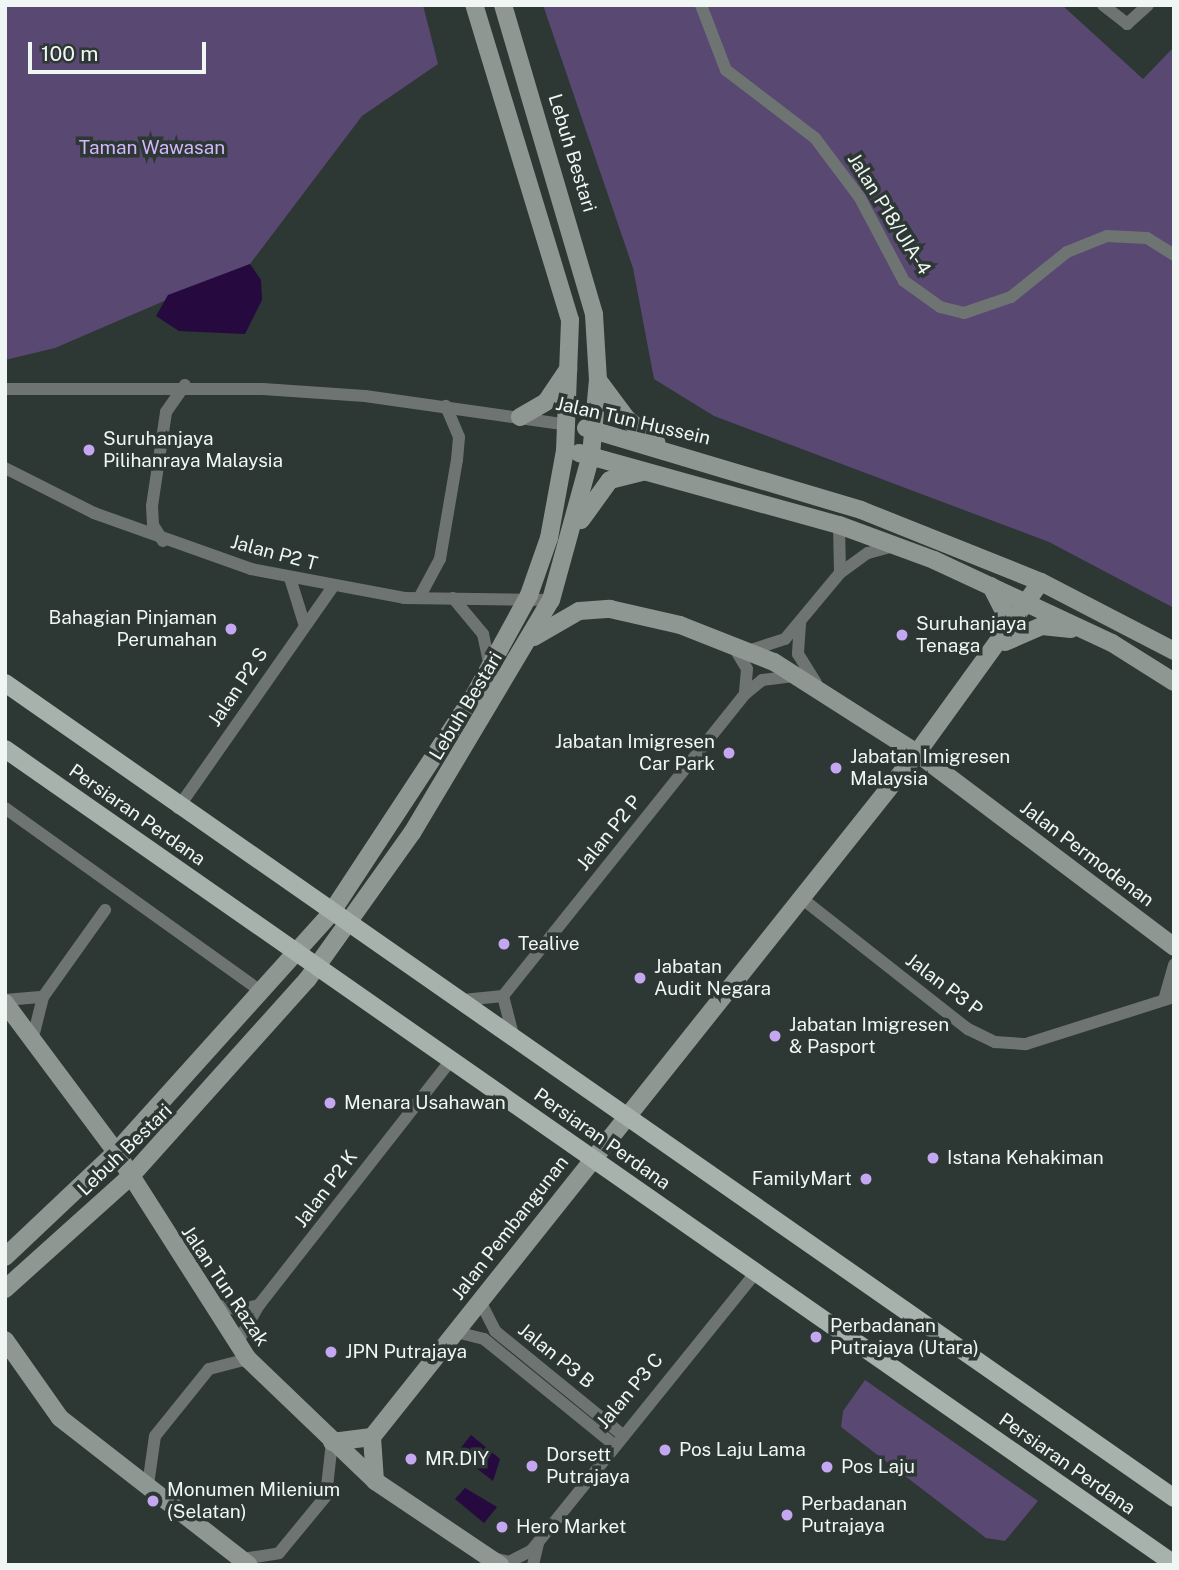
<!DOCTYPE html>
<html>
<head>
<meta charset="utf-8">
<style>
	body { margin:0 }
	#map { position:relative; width:1179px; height:1570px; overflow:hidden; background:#2d3733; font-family:"Public Sans",sans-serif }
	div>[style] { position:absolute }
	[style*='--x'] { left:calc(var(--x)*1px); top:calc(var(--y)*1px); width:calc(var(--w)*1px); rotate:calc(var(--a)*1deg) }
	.green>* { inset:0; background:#594872 }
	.water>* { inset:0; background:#25093f }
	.street>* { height:12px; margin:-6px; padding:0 6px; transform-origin:6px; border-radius:6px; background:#6e7471 }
	.secondary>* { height:18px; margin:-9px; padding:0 9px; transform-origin:9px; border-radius:9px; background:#8f9793 }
	.primary>* { height:18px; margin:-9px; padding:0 9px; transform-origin:9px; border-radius:9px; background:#a7b2ad }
	.dots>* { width:19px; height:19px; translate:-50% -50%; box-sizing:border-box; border:4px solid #2d3733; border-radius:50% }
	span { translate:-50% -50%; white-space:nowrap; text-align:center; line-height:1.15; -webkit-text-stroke:7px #2d3733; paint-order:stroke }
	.park-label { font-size:19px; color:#d3b7fd }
	.street-label { font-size:19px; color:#f0f6f3 }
	.poi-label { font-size:19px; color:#f0f6f3 }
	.left { translate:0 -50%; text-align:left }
	.right { translate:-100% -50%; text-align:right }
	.frame { position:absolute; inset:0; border:7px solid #f0f6f3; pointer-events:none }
	.scale { position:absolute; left:28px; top:42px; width:178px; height:32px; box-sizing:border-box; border:4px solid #f0f6f3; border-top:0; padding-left:9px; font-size:21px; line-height:24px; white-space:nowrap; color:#f0f6f3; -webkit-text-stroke:5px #2d3733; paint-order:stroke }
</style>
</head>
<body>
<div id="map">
	<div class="green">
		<i style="clip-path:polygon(5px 5px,423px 5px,438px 64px,362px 116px,250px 264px,55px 348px,5px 360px)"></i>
		<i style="clip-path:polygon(543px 5px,1062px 5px,1143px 79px,1174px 47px,1174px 608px,1049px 542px,714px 416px,654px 379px,633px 268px)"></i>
		<i style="clip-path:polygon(865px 1380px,1038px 1501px,1005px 1541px,986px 1538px,841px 1427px,843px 1411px)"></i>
	</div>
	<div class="water">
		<i style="clip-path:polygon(250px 264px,261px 280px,262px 300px,245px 334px,179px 331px,156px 316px,168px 295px)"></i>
		<i style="clip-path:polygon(471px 1435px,500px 1459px,493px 1481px,457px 1453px)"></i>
		<i style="clip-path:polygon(465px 1488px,497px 1507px,484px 1523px,455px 1499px)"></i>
	</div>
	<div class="street">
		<i style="--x:701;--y:5;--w:70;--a:69"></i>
		<i style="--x:726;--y:70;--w:112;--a:37.4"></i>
		<i style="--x:815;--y:138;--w:75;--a:53.1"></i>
		<i style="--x:860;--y:198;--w:94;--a:62.1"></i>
		<i style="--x:904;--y:281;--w:44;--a:35.8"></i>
		<i style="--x:940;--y:307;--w:25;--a:14"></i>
		<i style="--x:964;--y:313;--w:50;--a:-18.8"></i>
		<i style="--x:1011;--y:297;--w:72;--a:-38.8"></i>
		<i style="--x:1067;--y:252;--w:43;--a:-21.8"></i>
		<i style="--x:1107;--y:236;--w:40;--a:2.9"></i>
		<i style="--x:1147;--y:238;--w:32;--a:32"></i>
		<i style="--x:1103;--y:5;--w:31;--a:38"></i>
		<i style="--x:1127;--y:24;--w:28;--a:-42"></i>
		<i style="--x:5;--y:389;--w:258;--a:0"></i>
		<i style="--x:263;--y:389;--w:102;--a:3.9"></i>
		<i style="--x:365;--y:396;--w:206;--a:8.1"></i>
		<i style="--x:5;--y:468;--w:100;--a:26.8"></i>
		<i style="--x:94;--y:513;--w:167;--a:19.6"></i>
		<i style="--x:251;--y:569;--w:156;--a:10.7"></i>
		<i style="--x:404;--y:598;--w:147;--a:0.8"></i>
		<i style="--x:839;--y:525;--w:48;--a:88.8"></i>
		<i style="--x:163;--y:541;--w:19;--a:-122"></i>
		<i style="--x:153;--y:525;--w:19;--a:-93"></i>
		<i style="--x:152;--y:506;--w:95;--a:-81.5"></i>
		<i style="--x:166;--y:412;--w:33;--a:-55"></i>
		<i style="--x:290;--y:578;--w:47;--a:72.7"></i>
		<i style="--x:419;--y:598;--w:44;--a:-61.7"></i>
		<i style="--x:440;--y:559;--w:100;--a:-80.3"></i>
		<i style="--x:457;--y:460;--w:23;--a:-85"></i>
		<i style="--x:459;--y:437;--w:34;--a:-113"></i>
		<i style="--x:453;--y:598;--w:47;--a:50.2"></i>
		<i style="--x:483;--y:634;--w:34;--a:78"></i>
		<i style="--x:800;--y:624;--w:30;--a:94"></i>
		<i style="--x:798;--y:654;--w:34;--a:58"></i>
		<i style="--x:735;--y:649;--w:23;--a:59"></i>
		<i style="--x:747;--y:669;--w:25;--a:95"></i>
		<i style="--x:751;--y:650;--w:36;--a:-18"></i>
		<i style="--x:785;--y:639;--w:86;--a:-50.2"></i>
		<i style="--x:840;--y:573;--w:34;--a:-36"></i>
		<i style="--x:868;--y:553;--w:24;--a:-15"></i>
		<i style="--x:5;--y:808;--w:316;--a:35.6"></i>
		<i style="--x:178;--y:808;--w:269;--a:-55"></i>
		<i style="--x:800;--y:897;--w:214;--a:38.2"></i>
		<i style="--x:968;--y:1029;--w:30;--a:26"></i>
		<i style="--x:995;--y:1042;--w:31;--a:4"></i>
		<i style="--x:1026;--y:1044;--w:155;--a:-17.6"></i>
		<i style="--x:503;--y:996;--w:40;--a:75.6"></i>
		<i style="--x:43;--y:997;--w:107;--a:-54.5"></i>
		<i style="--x:5;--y:1000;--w:38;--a:-5"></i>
		<i style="--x:43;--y:997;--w:41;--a:104"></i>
		<i style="--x:463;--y:1000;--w:40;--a:-5.7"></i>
		<i style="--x:503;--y:996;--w:387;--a:-51.3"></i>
		<i style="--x:745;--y:694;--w:22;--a:-39"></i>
		<i style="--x:762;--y:680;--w:32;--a:-7"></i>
		<i style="--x:1164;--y:1000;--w:37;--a:-74"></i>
		<i style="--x:480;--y:1301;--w:34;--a:63"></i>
		<i style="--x:495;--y:1331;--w:161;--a:39.2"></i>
		<i style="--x:211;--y:1304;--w:30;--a:12"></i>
		<i style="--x:240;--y:1310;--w:20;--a:-15"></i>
		<i style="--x:456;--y:1332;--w:29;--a:14"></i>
		<i style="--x:484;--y:1339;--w:165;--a:39.1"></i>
		<i style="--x:236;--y:1345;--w:46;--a:-60.1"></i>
		<i style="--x:259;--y:1305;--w:311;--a:-51.9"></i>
		<i style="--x:148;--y:1485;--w:49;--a:-81.9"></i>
		<i style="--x:155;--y:1436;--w:86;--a:-51.1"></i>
		<i style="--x:209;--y:1369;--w:40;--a:-14.4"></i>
		<i style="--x:493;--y:1558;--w:16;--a:14"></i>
		<i style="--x:509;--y:1562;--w:25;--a:-27"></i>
		<i style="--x:531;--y:1551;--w:358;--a:-51.1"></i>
		<i style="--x:243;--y:1564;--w:5;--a:-90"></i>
		<i style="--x:243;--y:1559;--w:36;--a:-9"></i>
		<i style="--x:279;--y:1553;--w:74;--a:-50.5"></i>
		<i style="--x:326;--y:1496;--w:54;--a:-83.7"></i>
		<i style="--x:533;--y:1565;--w:22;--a:-77"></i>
	</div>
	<div class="secondary">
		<i style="--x:598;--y:380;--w:49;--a:53.4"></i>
		<i style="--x:627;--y:419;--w:38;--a:39"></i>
		<i style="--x:520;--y:417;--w:30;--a:-30"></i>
		<i style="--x:546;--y:402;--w:40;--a:-56"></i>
		<i style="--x:586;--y:428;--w:287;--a:16.6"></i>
		<i style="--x:861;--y:510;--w:194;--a:21.8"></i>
		<i style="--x:1041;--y:582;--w:150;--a:27.4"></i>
		<i style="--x:579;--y:453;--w:270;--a:15.5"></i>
		<i style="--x:839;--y:525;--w:101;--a:20.2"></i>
		<i style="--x:934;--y:560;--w:196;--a:25"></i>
		<i style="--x:1112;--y:643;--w:73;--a:32.2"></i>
		<i style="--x:581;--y:520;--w:49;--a:-54.1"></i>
		<i style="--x:610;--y:480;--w:34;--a:-14"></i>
		<i style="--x:991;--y:586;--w:28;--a:63"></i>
		<i style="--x:1004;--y:611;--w:29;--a:92"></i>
		<i style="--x:534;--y:637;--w:52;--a:-30"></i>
		<i style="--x:579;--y:611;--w:31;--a:-4"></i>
		<i style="--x:610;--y:609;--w:72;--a:12.9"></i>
		<i style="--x:680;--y:625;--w:101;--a:21.5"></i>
		<i style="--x:774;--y:662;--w:169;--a:32.5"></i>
		<i style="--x:917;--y:753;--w:322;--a:37"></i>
		<i style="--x:1005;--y:642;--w:40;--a:-23.4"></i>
		<i style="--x:1042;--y:626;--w:29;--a:6"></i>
		<i style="--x:5;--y:1003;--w:186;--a:53.3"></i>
		<i style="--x:116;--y:1152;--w:246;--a:57.5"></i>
		<i style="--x:248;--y:1359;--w:176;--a:43.8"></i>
		<i style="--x:375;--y:1481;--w:151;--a:33.9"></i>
		<i style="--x:5;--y:1257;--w:153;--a:-43.4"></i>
		<i style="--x:116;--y:1152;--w:321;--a:-48"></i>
		<i style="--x:331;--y:913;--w:264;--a:-56.7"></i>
		<i style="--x:476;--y:692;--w:111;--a:-61.3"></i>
		<i style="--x:529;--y:595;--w:60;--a:-70.7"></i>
		<i style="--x:549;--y:538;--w:88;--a:-79.6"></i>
		<i style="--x:565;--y:451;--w:131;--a:-87.8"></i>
		<i style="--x:570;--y:320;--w:329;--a:-106.9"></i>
		<i style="--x:5;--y:1289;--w:168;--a:-41.9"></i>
		<i style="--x:130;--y:1177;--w:265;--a:-48.1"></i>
		<i style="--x:307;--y:980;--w:181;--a:-54.5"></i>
		<i style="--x:412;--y:833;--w:271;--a:-59.2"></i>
		<i style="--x:551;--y:600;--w:150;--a:-74.6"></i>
		<i style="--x:591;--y:455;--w:75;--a:-84.7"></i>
		<i style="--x:598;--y:380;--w:66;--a:-93.5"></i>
		<i style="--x:594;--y:314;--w:322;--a:-106.4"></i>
		<i style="--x:5;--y:1340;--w:95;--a:54.8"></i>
		<i style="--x:60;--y:1418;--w:239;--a:37.9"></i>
		<i style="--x:372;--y:1437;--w:44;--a:86.1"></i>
		<i style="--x:332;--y:1442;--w:40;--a:-7.1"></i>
		<i style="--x:372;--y:1437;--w:875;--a:-51.45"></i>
		<i style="--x:917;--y:753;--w:211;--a:-54.1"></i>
	</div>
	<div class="primary">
		<i style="--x:5;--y:683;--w:1425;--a:34.88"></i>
		<i style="--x:5;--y:749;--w:1425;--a:34.88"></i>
	</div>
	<div class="dots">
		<i style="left:89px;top:450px;background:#c5a7f1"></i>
		<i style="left:231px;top:629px;background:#c5a7f1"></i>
		<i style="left:902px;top:635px;background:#c5a7f1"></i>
		<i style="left:729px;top:753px;background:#c5a7f1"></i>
		<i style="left:836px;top:768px;background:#c5a7f1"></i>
		<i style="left:504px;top:944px;background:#c5a7f1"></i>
		<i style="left:640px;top:978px;background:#c5a7f1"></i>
		<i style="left:775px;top:1036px;background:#c5a7f1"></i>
		<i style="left:330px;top:1103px;background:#c5a7f1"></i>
		<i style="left:933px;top:1158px;background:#c5a7f1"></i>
		<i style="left:866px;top:1179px;background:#c5a7f1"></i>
		<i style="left:816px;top:1337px;background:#c5a7f1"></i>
		<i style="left:331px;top:1352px;background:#c5a7f1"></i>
		<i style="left:665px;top:1450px;background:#c5a7f1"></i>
		<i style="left:411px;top:1459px;background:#c5a7f1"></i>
		<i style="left:532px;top:1466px;background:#c5a7f1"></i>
		<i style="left:827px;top:1467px;background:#c5a7f1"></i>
		<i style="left:153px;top:1501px;background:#c5a7f1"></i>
		<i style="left:787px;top:1515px;background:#c5a7f1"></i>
		<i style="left:502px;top:1527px;background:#c5a7f1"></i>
	</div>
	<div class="park-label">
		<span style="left:152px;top:148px">Taman Wawasan</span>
	</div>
	<div class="street-label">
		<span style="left:572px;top:153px;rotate:73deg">Lebuh Bestari</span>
		<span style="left:889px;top:214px;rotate:58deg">Jalan P18/UIA-4</span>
		<span style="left:633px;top:421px;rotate:13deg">Jalan Tun Hussein</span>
		<span style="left:274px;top:553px;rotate:15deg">Jalan P2 T</span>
		<span style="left:238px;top:687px;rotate:-56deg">Jalan P2 S</span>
		<span style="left:466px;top:706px;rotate:-59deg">Lebuh Bestari</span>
		<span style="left:137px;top:815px;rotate:35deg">Persiaran Perdana</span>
		<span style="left:609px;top:833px;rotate:-51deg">Jalan P2 P</span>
		<span style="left:1087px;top:854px;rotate:37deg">Jalan Permodenan</span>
		<span style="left:944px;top:985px;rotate:37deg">Jalan P3 P</span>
		<span style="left:602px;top:1139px;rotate:35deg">Persiaran Perdana</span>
		<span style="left:125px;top:1150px;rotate:-44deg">Lebuh Bestari</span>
		<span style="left:326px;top:1189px;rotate:-53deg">Jalan P2 K</span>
		<span style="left:510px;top:1228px;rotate:-52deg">Jalan Pembangunan</span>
		<span style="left:225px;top:1286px;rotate:56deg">Jalan Tun Razak</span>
		<span style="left:556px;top:1356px;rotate:39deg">Jalan P3 B</span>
		<span style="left:630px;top:1391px;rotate:-50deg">Jalan P3 C</span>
		<span style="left:1067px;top:1464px;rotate:35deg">Persiaran Perdana</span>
	</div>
	<div class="poi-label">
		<span class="left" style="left:103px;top:450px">Suruhanjaya<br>Pilihanraya Malaysia</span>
		<span class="right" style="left:217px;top:629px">Bahagian Pinjaman<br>Perumahan</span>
		<span class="left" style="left:916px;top:635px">Suruhanjaya<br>Tenaga</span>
		<span class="right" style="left:715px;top:753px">Jabatan Imigresen<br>Car Park</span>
		<span class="left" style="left:850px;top:768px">Jabatan Imigresen<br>Malaysia</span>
		<span class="left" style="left:518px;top:944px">Tealive</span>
		<span class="left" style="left:654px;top:978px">Jabatan<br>Audit Negara</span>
		<span class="left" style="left:789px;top:1036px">Jabatan Imigresen<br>&amp; Pasport</span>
		<span class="left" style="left:344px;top:1103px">Menara Usahawan</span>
		<span class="left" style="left:947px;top:1158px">Istana Kehakiman</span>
		<span class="right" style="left:852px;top:1179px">FamilyMart</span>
		<span class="left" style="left:830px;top:1337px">Perbadanan<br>Putrajaya (Utara)</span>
		<span class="left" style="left:345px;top:1352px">JPN Putrajaya</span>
		<span class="left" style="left:679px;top:1450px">Pos Laju Lama</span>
		<span class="left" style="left:546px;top:1466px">Dorsett<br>Putrajaya</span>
		<span class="left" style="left:425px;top:1459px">MR.DIY</span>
		<span class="left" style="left:841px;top:1467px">Pos Laju</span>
		<span class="left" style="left:167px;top:1501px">Monumen Milenium<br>(Selatan)</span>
		<span class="left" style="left:801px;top:1515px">Perbadanan<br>Putrajaya</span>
		<span class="left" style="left:516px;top:1527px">Hero Market</span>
	</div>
	<div class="frame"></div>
	<div class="scale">100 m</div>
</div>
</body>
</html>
